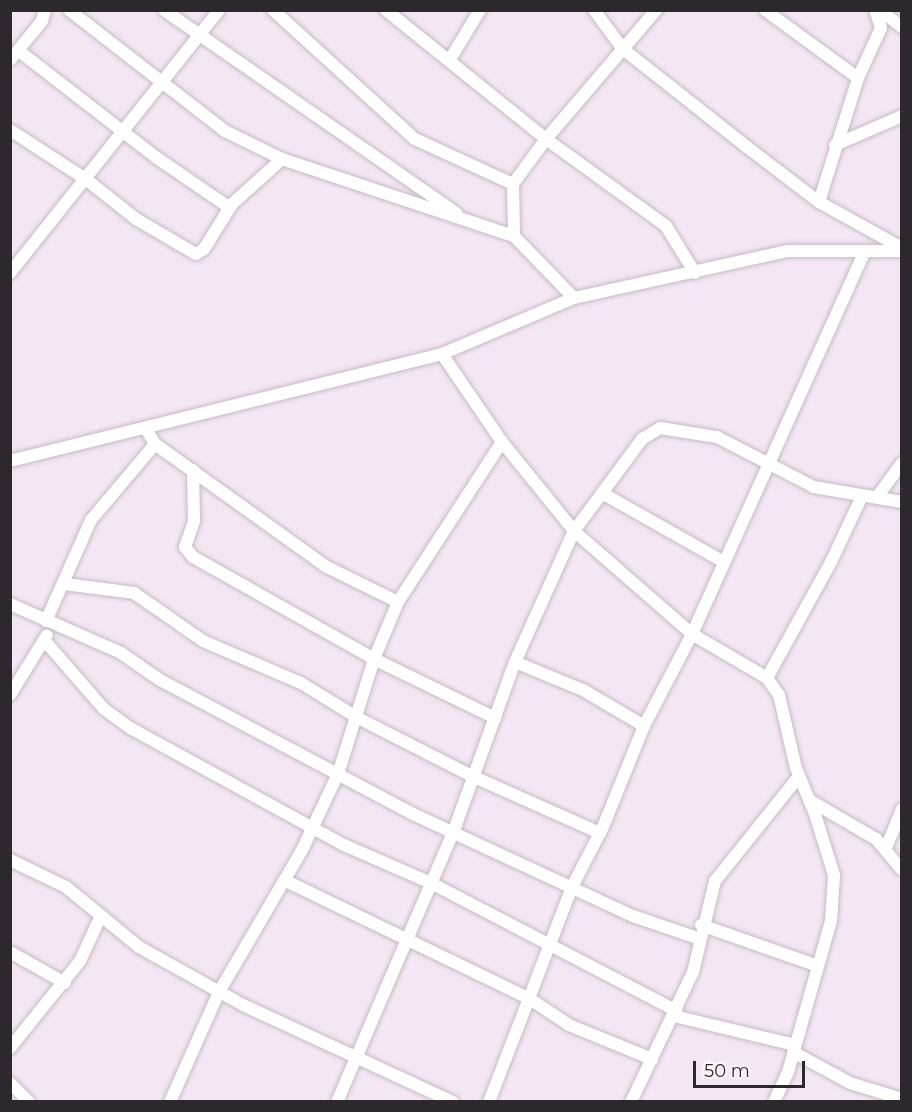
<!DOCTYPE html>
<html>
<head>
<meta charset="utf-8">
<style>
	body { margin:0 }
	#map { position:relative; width:912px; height:1112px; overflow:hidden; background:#f4e7f4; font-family:Montserrat,sans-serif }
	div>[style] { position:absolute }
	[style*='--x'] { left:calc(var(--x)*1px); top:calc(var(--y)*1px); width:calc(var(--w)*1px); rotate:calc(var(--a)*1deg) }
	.roads { filter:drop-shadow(0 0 2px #c6bac6) drop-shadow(0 0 2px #c6bac6) }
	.street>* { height:12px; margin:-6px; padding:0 6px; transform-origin:6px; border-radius:6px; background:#fff }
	span { translate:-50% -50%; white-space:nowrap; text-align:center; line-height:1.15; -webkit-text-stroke:5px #fef6fe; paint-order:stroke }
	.frame { position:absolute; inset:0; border:12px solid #2d282d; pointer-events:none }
	.scale { position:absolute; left:693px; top:1061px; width:112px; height:27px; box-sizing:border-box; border:3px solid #2d282d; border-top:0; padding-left:8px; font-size:18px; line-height:21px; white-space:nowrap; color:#2d282d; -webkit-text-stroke:4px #fef6fe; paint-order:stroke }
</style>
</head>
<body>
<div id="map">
	<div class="roads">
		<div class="street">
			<i style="--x:69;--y:10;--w:197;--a:37.8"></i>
			<i style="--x:225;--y:131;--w:64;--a:26.2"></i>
			<i style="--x:282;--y:159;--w:244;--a:18.4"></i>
			<i style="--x:164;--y:10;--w:356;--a:34.8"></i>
			<i style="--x:273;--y:10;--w:192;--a:42.3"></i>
			<i style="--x:415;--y:139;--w:108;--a:24.7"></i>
			<i style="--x:386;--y:10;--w:206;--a:38.9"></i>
			<i style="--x:546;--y:139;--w:148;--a:35.9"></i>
			<i style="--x:666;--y:226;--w:55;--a:58.3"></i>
			<i style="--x:594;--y:10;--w:49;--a:53.4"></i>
			<i style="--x:623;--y:49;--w:158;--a:38.3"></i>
			<i style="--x:747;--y:147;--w:91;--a:37.4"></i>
			<i style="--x:819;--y:202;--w:95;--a:29"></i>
			<i style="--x:765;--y:10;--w:115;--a:36.2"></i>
			<i style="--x:880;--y:10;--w:28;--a:38"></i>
			<i style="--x:19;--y:51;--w:175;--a:37.8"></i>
			<i style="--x:157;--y:158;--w:88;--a:34.4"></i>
			<i style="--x:10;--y:60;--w:50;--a:-50.6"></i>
			<i style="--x:42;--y:21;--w:11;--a:-75"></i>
			<i style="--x:449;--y:61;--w:60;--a:-58.7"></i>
			<i style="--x:10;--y:130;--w:92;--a:33"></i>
			<i style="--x:87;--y:180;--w:63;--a:38.5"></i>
			<i style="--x:136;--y:219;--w:69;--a:30.3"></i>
			<i style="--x:196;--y:254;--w:9;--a:-32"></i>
			<i style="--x:204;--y:249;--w:53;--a:-58.1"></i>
			<i style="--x:232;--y:204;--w:67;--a:-42"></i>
			<i style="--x:835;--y:145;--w:73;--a:-23.4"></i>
			<i style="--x:819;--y:202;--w:130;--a:-72.5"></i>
			<i style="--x:858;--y:78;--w:55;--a:-65.3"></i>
			<i style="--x:881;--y:28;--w:19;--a:-108"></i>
			<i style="--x:10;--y:273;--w:336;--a:-51.5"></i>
			<i style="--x:574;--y:298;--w:86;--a:-134.1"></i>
			<i style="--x:514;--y:236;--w:52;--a:-91.1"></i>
			<i style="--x:513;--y:184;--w:56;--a:-53.7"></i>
			<i style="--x:546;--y:139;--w:170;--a:-49.5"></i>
			<i style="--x:442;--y:354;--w:107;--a:55.7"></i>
			<i style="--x:502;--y:442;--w:114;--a:51"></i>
			<i style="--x:574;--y:531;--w:157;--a:41.1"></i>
			<i style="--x:692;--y:634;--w:87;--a:30.4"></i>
			<i style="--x:767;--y:678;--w:21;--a:55"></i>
			<i style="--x:779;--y:695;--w:75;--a:76.9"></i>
			<i style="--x:796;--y:768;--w:50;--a:67.6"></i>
			<i style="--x:815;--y:814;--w:64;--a:72.7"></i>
			<i style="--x:834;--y:875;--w:46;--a:93.7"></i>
			<i style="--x:831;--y:921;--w:157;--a:105.9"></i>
			<i style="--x:788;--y:1072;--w:33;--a:115"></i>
			<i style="--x:146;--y:429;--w:17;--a:59"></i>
			<i style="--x:155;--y:444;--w:211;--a:35.6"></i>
			<i style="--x:327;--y:567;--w:79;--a:26.2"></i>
			<i style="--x:10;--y:461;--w:445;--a:-13.9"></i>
			<i style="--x:442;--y:354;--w:143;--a:-23"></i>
			<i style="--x:574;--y:298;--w:219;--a:-12.4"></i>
			<i style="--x:788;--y:251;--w:114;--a:0"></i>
			<i style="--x:193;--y:470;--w:51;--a:88.9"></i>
			<i style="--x:194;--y:521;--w:28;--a:109"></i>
			<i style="--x:185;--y:547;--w:13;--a:51"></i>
			<i style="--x:193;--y:557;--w:208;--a:29.4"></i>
			<i style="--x:374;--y:659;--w:135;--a:26"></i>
			<i style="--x:602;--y:493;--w:140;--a:29.5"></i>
			<i style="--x:877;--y:497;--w:42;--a:-53.7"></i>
			<i style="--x:65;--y:584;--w:70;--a:7.4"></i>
			<i style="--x:134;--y:593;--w:84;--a:34.8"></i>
			<i style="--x:203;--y:641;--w:107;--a:23.2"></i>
			<i style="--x:301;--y:683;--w:67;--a:31.6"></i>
			<i style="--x:358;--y:718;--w:128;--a:27"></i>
			<i style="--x:472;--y:776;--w:140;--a:24"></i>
			<i style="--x:10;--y:604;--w:121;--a:23.8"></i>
			<i style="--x:121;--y:653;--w:47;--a:34.7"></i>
			<i style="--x:160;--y:680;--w:286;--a:27.9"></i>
			<i style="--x:413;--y:814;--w:242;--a:24.9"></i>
			<i style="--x:633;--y:916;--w:71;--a:18.9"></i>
			<i style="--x:46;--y:621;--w:111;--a:-66"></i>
			<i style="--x:91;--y:520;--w:99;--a:-49.9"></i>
			<i style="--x:44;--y:640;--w:91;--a:49"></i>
			<i style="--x:104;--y:709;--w:34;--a:36"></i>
			<i style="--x:132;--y:729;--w:242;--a:28.7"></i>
			<i style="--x:344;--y:845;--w:95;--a:23.6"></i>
			<i style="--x:431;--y:883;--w:277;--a:27.5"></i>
			<i style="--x:515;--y:662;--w:74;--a:22.4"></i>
			<i style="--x:583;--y:690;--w:71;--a:30.5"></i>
			<i style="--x:767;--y:678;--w:132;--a:-61.1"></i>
			<i style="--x:831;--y:562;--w:73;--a:-64.8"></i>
			<i style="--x:10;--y:695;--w:70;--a:-58.3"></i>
			<i style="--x:809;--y:800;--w:78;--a:30.2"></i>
			<i style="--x:876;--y:839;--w:40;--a:50"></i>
			<i style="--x:886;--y:848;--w:42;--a:-67.7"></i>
			<i style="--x:10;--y:860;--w:62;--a:25.7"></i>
			<i style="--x:66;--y:887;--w:94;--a:39.4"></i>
			<i style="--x:139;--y:947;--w:119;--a:29.1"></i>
			<i style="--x:243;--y:1005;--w:231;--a:24.8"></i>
			<i style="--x:284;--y:880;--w:273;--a:25.8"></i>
			<i style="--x:530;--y:999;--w:47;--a:33.7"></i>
			<i style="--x:569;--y:1025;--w:90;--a:22.3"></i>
			<i style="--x:701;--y:925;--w:124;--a:19.3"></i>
			<i style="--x:10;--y:952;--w:63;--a:29.4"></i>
			<i style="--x:674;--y:1016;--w:124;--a:13.5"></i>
			<i style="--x:10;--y:1048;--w:112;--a:-51.2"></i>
			<i style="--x:80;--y:961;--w:47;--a:-65.1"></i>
			<i style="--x:793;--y:1052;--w:65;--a:28.5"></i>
			<i style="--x:850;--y:1083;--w:54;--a:17.1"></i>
			<i style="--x:10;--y:1083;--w:27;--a:45"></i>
			<i style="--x:170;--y:1102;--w:120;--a:-66"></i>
			<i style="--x:219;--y:992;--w:164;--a:-59.7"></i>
			<i style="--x:302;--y:850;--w:84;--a:-64.7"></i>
			<i style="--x:338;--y:774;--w:121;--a:-72.6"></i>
			<i style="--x:374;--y:659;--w:62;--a:-67.2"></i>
			<i style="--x:398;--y:602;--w:191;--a:-57"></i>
			<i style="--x:337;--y:1102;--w:293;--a:-66.7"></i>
			<i style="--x:453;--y:833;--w:182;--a:-70.1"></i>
			<i style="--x:515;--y:662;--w:144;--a:-65.8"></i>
			<i style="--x:574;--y:531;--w:114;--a:-53.5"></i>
			<i style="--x:642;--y:439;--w:21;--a:-31"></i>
			<i style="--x:660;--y:428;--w:58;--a:9"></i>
			<i style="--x:717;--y:437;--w:109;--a:27.3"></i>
			<i style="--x:814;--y:487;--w:89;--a:9.7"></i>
			<i style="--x:489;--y:1102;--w:230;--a:-68.9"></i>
			<i style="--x:572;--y:887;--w:68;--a:-62.7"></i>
			<i style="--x:603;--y:827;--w:109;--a:-67.9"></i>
			<i style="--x:644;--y:726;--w:104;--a:-62.4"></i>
			<i style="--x:692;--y:634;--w:418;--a:-65.7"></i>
			<i style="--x:631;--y:1102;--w:144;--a:-64.5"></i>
			<i style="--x:693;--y:972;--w:94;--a:-76.4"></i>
			<i style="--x:715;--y:881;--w:134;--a:-51.3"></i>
		</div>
	</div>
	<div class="frame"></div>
	<div class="scale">50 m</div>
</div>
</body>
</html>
